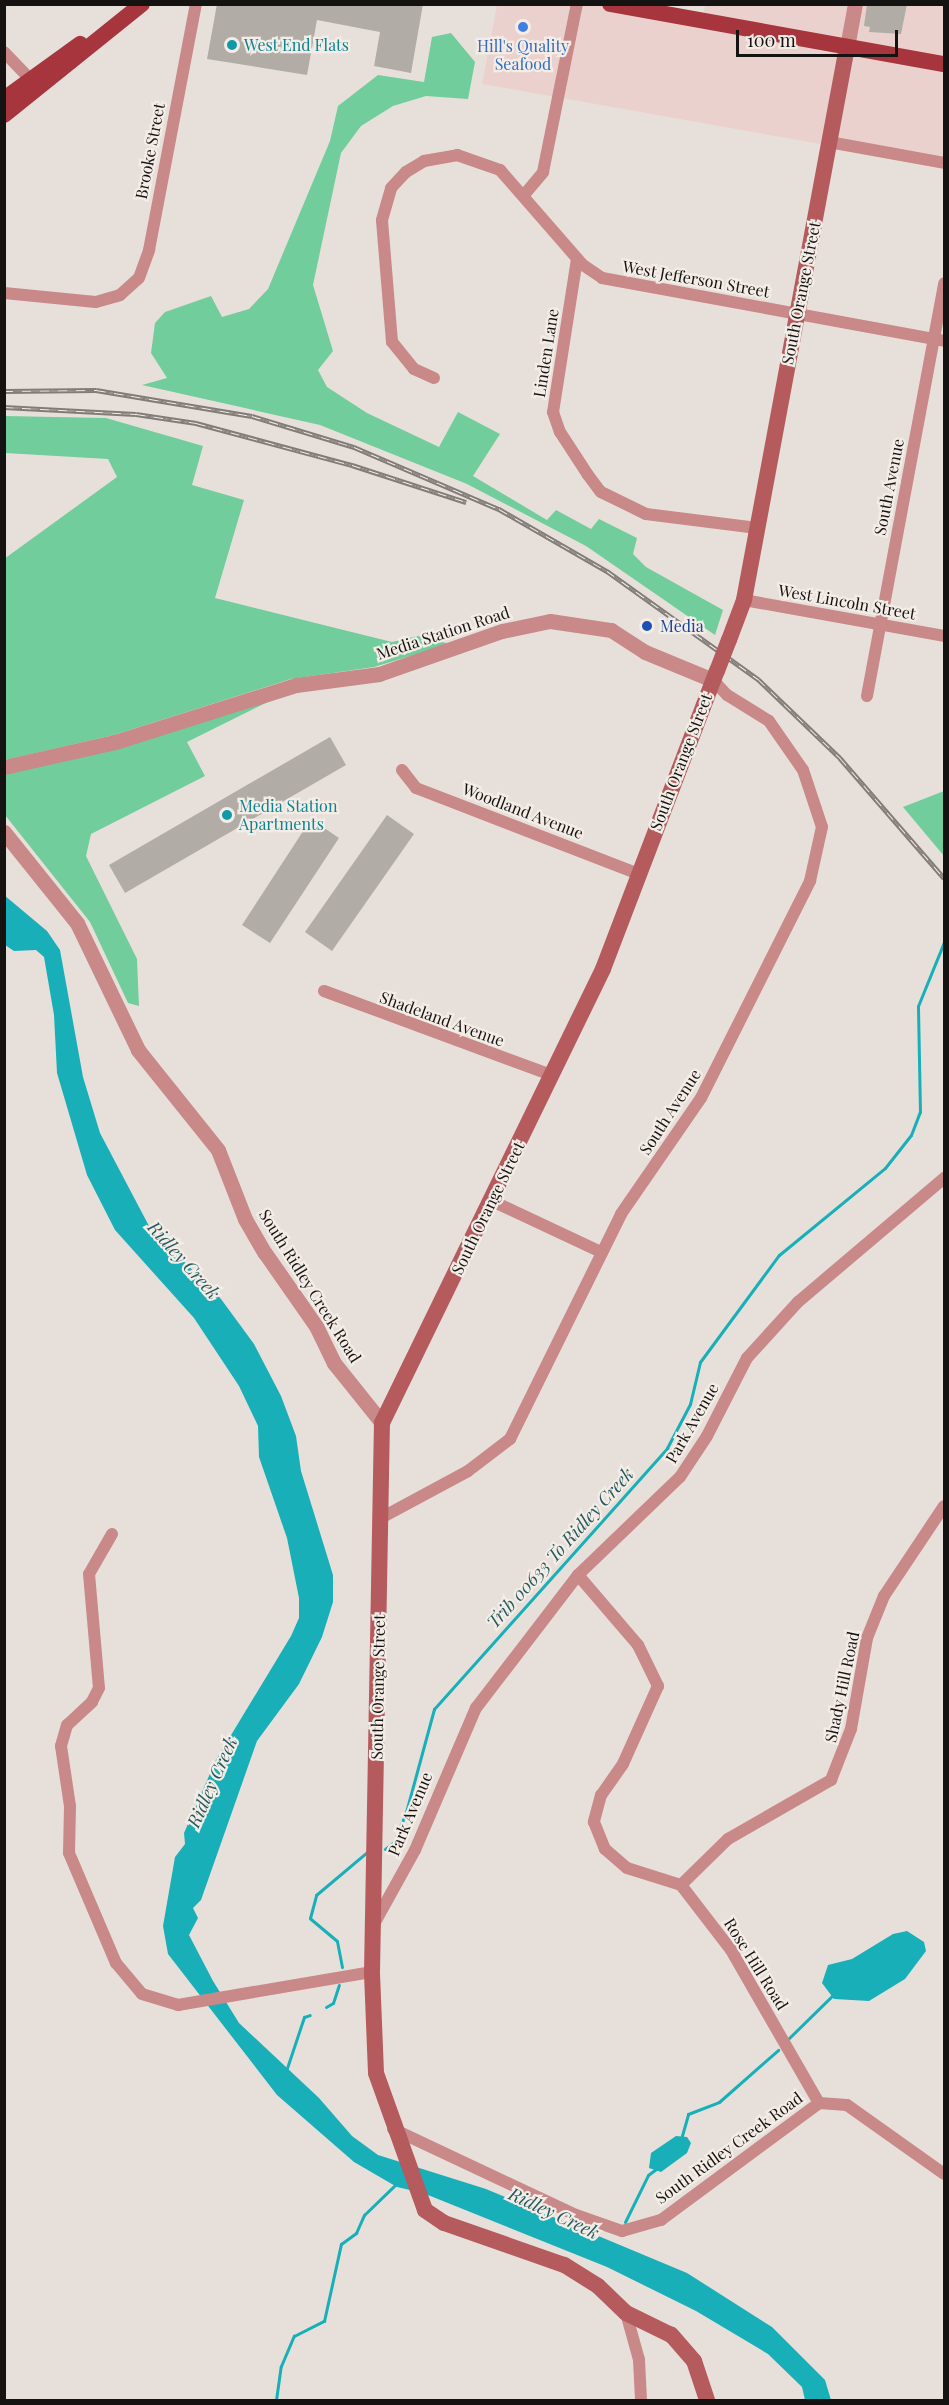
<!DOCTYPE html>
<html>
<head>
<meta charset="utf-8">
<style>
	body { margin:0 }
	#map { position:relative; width:949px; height:2405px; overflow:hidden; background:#e7e0da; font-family:"Playfair Display",serif }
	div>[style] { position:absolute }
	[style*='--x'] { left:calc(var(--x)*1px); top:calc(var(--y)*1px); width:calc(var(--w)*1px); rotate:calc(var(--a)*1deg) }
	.commercial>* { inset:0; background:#ebd1cd }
	.green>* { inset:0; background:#72cd9d }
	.water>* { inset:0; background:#19afb9 }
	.stream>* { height:3px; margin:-1.5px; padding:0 1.5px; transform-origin:1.5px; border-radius:1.5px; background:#19afb9 }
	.building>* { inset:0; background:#b2aca6 }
	.minor>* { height:12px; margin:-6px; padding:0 6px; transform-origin:6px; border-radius:6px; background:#c88988 }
	.tertiary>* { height:15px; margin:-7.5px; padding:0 7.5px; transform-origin:7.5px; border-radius:7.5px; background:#c88988 }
	.secondary>* { height:16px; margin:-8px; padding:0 8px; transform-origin:8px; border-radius:8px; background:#b55b5d }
	.primary>* { height:16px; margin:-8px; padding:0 8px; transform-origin:8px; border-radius:8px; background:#a6353e }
	.rail>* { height:5px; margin-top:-2.5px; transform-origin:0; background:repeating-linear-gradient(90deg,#f4ede7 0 9px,#817c78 0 18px); box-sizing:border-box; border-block:2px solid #817c78 }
	.secondary-bridge>* { height:16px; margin:-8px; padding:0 8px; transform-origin:8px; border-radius:8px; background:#b55b5d }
	.dots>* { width:16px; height:16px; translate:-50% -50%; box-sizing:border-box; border:3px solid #f4ede7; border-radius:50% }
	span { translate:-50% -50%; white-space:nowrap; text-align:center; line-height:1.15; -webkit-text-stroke:4.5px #f4ede7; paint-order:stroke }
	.culture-label { font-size:16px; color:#0d838f }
	.left { translate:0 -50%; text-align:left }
	.shop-label { font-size:16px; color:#366cbe }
	.street-label { font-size:16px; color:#151311 }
	.transit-label { font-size:16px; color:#164399 }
	.water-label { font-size:18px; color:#245a5e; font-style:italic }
	.frame { position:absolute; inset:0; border:6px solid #151311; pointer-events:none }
	.scale { position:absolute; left:736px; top:30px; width:162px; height:27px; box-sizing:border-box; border:3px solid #151311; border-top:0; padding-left:8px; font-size:18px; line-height:21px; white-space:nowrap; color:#151311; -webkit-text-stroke:4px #f4ede7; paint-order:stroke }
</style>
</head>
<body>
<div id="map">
	<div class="commercial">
		<i style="clip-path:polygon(497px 5px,601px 5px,702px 23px,705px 5px,944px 5px,944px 166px,482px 84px)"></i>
	</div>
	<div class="green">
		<i style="clip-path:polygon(451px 33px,475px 62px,468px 99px,426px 96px,393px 106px,361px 126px,341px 153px,313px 285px,333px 351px,318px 370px,327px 387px,367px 413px,439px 447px,458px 412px,500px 434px,473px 476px,547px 520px,556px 510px,591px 529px,599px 519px,637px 538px,633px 554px,646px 567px,723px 610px,715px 635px,586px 546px,467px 484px,320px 425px,142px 385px,167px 378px,151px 353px,155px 323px,165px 312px,211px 296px,222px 317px,249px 309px,268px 289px,330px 141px,338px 106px,378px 75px,424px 82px,432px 37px)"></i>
		<i style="clip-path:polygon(5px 416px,106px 418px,203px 446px,192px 485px,244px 500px,215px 598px,392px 642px,418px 636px,450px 644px,374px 667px,291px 679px,114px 735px,5px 760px,4px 559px,117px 477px,108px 459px,5px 453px)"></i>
		<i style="clip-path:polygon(284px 694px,187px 742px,205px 776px,91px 834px,86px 856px,137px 959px,139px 1006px,128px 1003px,90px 922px,5px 815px,4px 774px,116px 747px)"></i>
		<i style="clip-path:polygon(944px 791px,944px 856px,903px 807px)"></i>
	</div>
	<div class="water">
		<i style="clip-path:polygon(4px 895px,47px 931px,60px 950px,83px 1077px,100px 1133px,149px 1226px,221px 1299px,254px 1344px,281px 1396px,296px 1436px,301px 1471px,333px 1575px,333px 1602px,322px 1637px,299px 1684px,257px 1741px,201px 1900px,193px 1908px,198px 1918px,189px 1935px,213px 1981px,239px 2023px,319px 2098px,352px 2136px,378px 2155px,486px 2189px,687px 2273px,772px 2327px,825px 2380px,831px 2400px,805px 2400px,802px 2387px,768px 2354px,696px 2311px,607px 2267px,423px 2193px,397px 2187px,354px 2162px,277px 2095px,168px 1954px,163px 1926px,175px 1857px,185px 1844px,184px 1833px,216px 1760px,291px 1636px,299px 1618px,299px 1598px,287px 1538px,259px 1457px,258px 1426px,239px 1386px,194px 1318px,115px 1230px,87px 1175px,57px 1073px,54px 1015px,44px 957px,36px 950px,14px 951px,5px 945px)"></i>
		<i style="clip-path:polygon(907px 1931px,924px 1942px,926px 1951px,905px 1979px,869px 2001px,834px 1999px,822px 1983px,828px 1965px,852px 1959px,893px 1934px)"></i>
		<i style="clip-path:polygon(676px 2136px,687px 2137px,691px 2143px,687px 2153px,661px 2172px,649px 2168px,651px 2153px)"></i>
	</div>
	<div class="stream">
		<i style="--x:385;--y:1849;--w:11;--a:-38"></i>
		<i style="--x:394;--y:1842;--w:32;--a:-68"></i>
		<i style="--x:406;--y:1812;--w:107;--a:-74.8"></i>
		<i style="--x:434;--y:1709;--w:350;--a:-48.2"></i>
		<i style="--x:667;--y:1448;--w:50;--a:-62.4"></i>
		<i style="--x:690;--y:1404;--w:43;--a:-76.6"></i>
		<i style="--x:700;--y:1362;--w:133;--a:-53.6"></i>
		<i style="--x:779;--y:1255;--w:137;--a:-39.4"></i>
		<i style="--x:885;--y:1168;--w:42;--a:-51.8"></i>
		<i style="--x:911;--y:1135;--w:25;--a:-69"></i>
		<i style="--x:920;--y:1112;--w:106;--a:-91.1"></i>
		<i style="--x:918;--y:1006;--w:69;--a:-67.9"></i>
		<i style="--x:342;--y:1967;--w:26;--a:-101"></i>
		<i style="--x:337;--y:1941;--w:35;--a:-140"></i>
		<i style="--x:310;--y:1918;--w:24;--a:-75"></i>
		<i style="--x:316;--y:1895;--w:67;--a:-40.1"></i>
		<i style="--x:326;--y:2007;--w:8;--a:-30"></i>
		<i style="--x:333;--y:2003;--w:19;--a:-72"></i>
		<i style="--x:787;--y:2040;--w:63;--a:-44.4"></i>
		<i style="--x:286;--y:2071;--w:57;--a:-71.6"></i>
		<i style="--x:304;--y:2017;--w:6;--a:-18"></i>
		<i style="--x:681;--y:2139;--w:26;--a:-74"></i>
		<i style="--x:688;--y:2114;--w:33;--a:-21"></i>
		<i style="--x:719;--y:2102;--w:79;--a:-41.4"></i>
		<i style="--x:625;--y:2222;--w:52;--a:-63.9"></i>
		<i style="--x:648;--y:2175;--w:10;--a:-37"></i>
		<i style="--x:276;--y:2400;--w:34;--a:-82"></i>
		<i style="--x:281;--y:2366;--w:33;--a:-67"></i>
		<i style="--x:294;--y:2336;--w:34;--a:-27"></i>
		<i style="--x:324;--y:2321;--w:79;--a:-77.6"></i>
		<i style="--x:341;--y:2244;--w:19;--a:-36"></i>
		<i style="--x:356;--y:2233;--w:20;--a:-66"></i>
		<i style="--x:364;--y:2215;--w:43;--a:-44.1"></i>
	</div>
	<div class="building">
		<i style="clip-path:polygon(217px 4px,423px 4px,411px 73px,374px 66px,380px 32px,317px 20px,307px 75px,207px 59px)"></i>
		<i style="clip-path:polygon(867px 4px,907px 4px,901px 34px,869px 32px,870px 27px,864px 26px)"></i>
		<i style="clip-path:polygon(330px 737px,346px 765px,125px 893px,109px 865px)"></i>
		<i style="clip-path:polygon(387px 815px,414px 834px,332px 951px,305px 932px)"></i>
		<i style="clip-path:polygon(311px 819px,339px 838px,270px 943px,242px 925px)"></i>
	</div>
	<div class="minor">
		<i style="--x:4;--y:52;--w:39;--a:46"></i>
		<i style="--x:829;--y:142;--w:117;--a:10.3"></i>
		<i style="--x:524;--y:195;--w:30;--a:-50"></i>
		<i style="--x:543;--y:172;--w:171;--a:-78.6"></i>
		<i style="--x:577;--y:259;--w:155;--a:98.9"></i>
		<i style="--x:553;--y:412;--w:21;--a:71"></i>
		<i style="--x:560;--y:432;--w:51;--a:56.9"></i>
		<i style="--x:588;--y:475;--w:21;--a:53"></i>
		<i style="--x:601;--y:492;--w:50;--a:26.1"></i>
		<i style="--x:646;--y:514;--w:112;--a:7.2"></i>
		<i style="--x:4;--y:293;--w:92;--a:5.6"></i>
		<i style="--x:96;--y:302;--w:25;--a:-16"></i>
		<i style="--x:120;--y:295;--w:25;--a:-42"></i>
		<i style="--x:139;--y:278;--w:30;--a:-70"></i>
		<i style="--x:149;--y:250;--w:250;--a:-79.2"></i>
		<i style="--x:434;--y:378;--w:22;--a:-156"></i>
		<i style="--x:414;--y:369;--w:35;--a:-129"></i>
		<i style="--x:392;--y:342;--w:122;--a:-94.7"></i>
		<i style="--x:382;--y:220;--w:33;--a:-74"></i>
		<i style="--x:391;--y:188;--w:22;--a:-47"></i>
		<i style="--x:406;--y:172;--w:21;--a:-31"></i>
		<i style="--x:424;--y:161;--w:34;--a:-10"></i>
		<i style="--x:457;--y:155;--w:46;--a:19.2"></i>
		<i style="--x:500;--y:170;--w:126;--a:48.9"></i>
		<i style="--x:583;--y:265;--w:23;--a:34"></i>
		<i style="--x:602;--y:278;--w:348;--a:10.4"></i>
		<i style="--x:744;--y:600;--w:203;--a:10.2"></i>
		<i style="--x:867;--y:696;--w:420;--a:-79.4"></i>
		<i style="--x:402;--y:770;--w:23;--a:52"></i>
		<i style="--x:416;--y:788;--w:239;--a:21.1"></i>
		<i style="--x:324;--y:991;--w:242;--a:20.3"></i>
		<i style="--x:492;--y:1201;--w:120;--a:25.1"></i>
		<i style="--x:379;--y:1519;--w:101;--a:-28.3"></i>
		<i style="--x:468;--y:1471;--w:53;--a:-37.3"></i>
		<i style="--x:510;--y:1439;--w:251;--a:-63.7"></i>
		<i style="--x:621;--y:1214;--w:141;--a:-55.4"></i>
		<i style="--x:701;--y:1098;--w:243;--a:-63.3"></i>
		<i style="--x:810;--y:881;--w:55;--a:-77.5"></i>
		<i style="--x:822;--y:827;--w:60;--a:-108.4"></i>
		<i style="--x:803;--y:770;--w:60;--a:-124.8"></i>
		<i style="--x:769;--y:721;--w:49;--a:-148.2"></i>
		<i style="--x:727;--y:695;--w:21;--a:-133"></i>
		<i style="--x:112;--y:1534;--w:46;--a:119.9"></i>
		<i style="--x:89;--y:1574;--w:114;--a:85"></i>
		<i style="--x:99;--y:1688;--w:16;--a:117"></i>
		<i style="--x:92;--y:1702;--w:34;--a:137"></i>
		<i style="--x:67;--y:1725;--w:22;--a:106"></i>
		<i style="--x:61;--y:1746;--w:61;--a:81.5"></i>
		<i style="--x:70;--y:1806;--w:47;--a:91.2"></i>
		<i style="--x:69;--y:1853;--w:120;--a:66.9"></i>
		<i style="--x:116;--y:1963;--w:40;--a:50"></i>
		<i style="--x:142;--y:1994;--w:38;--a:17"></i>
		<i style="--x:178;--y:2005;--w:197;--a:-9.7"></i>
		<i style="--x:578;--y:1575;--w:92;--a:49.4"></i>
		<i style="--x:638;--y:1645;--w:46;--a:64"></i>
		<i style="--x:658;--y:1686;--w:85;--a:114.2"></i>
		<i style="--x:623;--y:1764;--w:38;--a:125"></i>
		<i style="--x:601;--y:1795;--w:28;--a:105"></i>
		<i style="--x:594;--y:1822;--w:29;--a:68"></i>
		<i style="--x:605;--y:1849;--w:29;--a:41"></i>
		<i style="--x:627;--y:1868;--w:57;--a:17.5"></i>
		<i style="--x:681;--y:1885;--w:82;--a:52.4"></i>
		<i style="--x:731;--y:1950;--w:177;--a:60.1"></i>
		<i style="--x:681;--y:1885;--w:66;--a:-44.4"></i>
		<i style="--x:728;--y:1839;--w:119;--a:-29.8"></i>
		<i style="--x:831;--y:1780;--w:55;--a:-68.6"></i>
		<i style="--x:851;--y:1729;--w:92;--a:-80"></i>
		<i style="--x:867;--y:1638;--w:45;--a:-68"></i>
		<i style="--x:884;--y:1596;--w:108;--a:-56.3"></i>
		<i style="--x:374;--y:1924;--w:85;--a:-61"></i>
		<i style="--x:415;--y:1850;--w:155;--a:-66.8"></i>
		<i style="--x:476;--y:1708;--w:168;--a:-52.5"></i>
		<i style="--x:578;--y:1575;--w:141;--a:-43.9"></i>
		<i style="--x:680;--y:1477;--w:49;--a:-56.6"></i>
		<i style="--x:707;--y:1436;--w:88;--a:-62.9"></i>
		<i style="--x:747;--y:1358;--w:76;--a:-47.7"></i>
		<i style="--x:798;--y:1302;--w:192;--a:-40.3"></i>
		<i style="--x:393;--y:2129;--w:202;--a:25.2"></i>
		<i style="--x:576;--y:2215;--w:49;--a:19.2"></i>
		<i style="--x:622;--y:2231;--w:41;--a:-15.8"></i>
		<i style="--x:661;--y:2220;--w:197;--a:-36.5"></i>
		<i style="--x:819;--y:2103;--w:28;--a:4"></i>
		<i style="--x:847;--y:2105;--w:119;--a:35.4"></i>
		<i style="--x:626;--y:2313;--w:49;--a:74.5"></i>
		<i style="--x:639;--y:2360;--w:40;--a:87.1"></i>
	</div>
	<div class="tertiary">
		<i style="--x:847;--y:47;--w:44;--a:-79.5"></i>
		<i style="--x:4;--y:767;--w:114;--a:-12.7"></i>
		<i style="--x:115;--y:742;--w:190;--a:-17.5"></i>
		<i style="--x:296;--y:685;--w:84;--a:-7.5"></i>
		<i style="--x:379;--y:674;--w:130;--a:-19.3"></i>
		<i style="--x:502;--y:631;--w:49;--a:-11.8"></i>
		<i style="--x:550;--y:621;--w:62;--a:8.4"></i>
		<i style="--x:611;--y:630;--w:40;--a:32.9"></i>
		<i style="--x:645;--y:652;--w:74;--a:22.4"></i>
		<i style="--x:4;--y:832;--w:117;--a:51.3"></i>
		<i style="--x:77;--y:923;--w:141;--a:64.3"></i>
		<i style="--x:138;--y:1050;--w:128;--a:51.3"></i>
		<i style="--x:218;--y:1150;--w:74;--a:68.6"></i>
		<i style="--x:245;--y:1219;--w:39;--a:60"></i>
		<i style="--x:265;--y:1253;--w:89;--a:55.1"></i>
		<i style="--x:316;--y:1326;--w:41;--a:64.1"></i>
		<i style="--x:334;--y:1363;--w:77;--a:51.3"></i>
	</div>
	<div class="secondary">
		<i style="--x:729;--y:640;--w:43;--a:-69.4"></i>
		<i style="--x:744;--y:600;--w:563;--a:-79.45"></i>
		<i style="--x:707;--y:2400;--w:41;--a:-108.4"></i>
		<i style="--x:694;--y:2361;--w:35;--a:-131"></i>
		<i style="--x:671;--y:2335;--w:50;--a:-153.9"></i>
		<i style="--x:626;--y:2313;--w:39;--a:-136"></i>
		<i style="--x:598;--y:2286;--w:40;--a:-148"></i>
		<i style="--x:564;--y:2265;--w:127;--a:-160.7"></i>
		<i style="--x:444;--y:2223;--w:23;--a:-146"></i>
		<i style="--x:425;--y:2210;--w:145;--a:-109.7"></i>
		<i style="--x:376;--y:2073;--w:101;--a:-92.3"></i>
		<i style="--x:372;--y:1972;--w:549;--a:-88.96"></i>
		<i style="--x:382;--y:1423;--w:505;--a:-64.04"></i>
		<i style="--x:603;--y:969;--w:319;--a:-69.1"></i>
	</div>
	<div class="primary">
		<i style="--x:610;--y:4;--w:339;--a:10.2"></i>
		<i style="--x:4;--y:99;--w:94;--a:-35.9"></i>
		<i style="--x:4;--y:115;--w:177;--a:-38.8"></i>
	</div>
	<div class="rail">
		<i style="--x:4;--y:391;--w:92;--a:-0.6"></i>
		<i style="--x:96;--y:390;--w:158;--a:9.5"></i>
		<i style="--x:252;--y:416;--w:107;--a:16.9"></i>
		<i style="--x:354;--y:447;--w:158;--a:23.2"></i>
		<i style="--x:499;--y:509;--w:125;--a:29.9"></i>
		<i style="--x:607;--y:571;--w:186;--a:35.6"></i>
		<i style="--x:758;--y:679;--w:114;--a:43.9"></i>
		<i style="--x:840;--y:758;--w:159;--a:49.1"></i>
		<i style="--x:4;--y:407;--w:132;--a:3"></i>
		<i style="--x:136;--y:414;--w:61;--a:8.5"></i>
		<i style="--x:196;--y:423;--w:162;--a:15.1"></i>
		<i style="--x:352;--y:465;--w:120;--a:18"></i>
	</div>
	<div class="secondary-bridge">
		<i style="--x:717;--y:671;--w:33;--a:-69"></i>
	</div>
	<div class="dots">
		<i style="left:523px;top:27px;background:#3f7fe0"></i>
		<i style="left:232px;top:45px;background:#0f9aa8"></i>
		<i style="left:647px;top:626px;background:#1a4fb4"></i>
		<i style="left:227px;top:815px;background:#0f9aa8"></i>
	</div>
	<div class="culture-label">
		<span class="left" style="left:244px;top:45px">West End Flats</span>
		<span class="left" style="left:239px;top:815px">Media Station<br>Apartments</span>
	</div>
	<div class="shop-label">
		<span style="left:523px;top:55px">Hill's Quality<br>Seafood</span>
	</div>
	<div class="street-label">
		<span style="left:150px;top:151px;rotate:-79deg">Brooke Street</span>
		<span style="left:696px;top:279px;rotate:10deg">West Jefferson Street</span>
		<span style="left:801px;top:293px;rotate:-79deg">South Orange Street</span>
		<span style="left:546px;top:353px;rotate:-81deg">Linden Lane</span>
		<span style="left:889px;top:487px;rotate:-79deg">South Avenue</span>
		<span style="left:847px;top:602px;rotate:10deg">West Lincoln Street</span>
		<span style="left:443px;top:633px;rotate:-18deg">Media Station Road</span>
		<span style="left:681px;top:762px;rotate:-69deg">South Orange Street</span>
		<span style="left:523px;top:811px;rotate:21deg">Woodland Avenue</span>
		<span style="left:442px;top:1019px;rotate:20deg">Shadeland Avenue</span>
		<span style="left:670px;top:1112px;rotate:-57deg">South Avenue</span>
		<span style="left:488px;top:1208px;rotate:-64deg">South Orange Street</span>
		<span style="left:310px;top:1286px;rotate:58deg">South Ridley Creek Road</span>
		<span style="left:692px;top:1423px;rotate:-60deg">Park Avenue</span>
		<span style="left:378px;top:1687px;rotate:-89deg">South Orange Street</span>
		<span style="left:842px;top:1687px;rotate:-78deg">Shady Hill Road</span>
		<span style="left:410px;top:1814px;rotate:-67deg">Park Avenue</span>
		<span style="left:756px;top:1964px;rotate:58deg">Rose Hill Road</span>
		<span style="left:729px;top:2148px;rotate:-36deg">South Ridley Creek Road</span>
	</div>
	<div class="transit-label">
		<span class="left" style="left:660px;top:626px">Media</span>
	</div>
	<div class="water-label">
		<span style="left:184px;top:1260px;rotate:48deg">Ridley Creek</span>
		<span style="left:560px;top:1548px;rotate:-48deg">Trib 00633 To Ridley Creek</span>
		<span style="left:212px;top:1782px;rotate:-66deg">Ridley Creek</span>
		<span style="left:554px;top:2213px;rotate:25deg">Ridley Creek</span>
	</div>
	<div class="frame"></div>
	<div class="scale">100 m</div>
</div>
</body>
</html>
